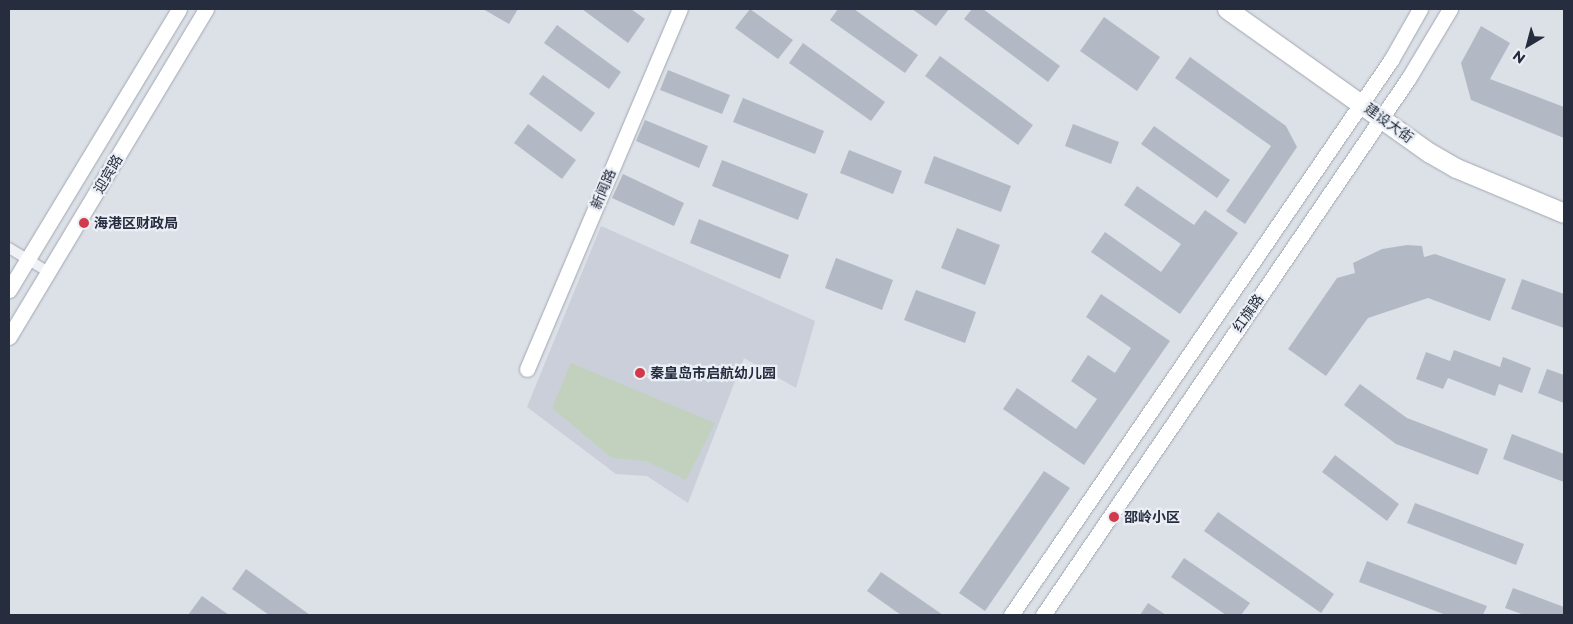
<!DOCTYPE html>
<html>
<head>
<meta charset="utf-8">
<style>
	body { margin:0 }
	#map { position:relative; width:1573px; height:624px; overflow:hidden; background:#dce0e7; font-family:Montserrat,"Noto Sans SC",sans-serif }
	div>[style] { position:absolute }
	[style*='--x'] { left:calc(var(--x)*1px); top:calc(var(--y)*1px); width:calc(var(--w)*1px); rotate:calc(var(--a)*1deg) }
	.built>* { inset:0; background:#cacfd9 }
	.green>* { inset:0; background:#c1d1bd }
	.building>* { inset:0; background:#b3b9c4 }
	.roads { filter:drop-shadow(0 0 1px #a1a7b1) drop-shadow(0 0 1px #a1a7b1) }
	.street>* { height:10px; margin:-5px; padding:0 5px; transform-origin:5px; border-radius:5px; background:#eff1f5 }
	.secondary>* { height:15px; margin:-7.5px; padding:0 7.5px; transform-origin:7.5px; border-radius:7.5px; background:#fff }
	.highway>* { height:19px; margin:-9.5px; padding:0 9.5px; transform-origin:9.5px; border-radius:9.5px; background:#fff }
	.dots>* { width:14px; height:14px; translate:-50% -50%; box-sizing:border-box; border:2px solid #ebeff5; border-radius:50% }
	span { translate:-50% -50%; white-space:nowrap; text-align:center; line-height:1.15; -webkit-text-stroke:4.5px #ebeff5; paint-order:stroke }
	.street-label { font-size:14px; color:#252d3e }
	.poi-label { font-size:14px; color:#252d3e; font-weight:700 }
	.left { translate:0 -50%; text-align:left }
	.frame { position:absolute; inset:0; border:10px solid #252d3e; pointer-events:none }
	.north { position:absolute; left:1503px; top:20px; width:50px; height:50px; -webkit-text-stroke:4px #ebeff5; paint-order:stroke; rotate:217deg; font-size:14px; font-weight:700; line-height:20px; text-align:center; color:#252d3e }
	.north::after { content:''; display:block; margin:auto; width:18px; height:22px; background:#252d3e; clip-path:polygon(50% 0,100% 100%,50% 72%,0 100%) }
</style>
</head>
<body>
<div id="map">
	<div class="built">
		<i style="clip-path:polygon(601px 226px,815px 321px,796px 388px,744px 358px,688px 503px,647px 476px,616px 474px,527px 407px)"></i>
	</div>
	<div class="green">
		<i style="clip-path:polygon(571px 363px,715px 423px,686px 480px,646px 461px,612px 458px,552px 408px)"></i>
	</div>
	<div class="building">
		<i style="clip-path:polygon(483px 9px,518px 9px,509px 24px)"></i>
		<i style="clip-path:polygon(582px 9px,631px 9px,645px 19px,628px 43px)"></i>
		<i style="clip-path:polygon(750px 9px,793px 40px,778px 59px,735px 28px)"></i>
		<i style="clip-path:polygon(838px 9px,854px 9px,918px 55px,905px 73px,830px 20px)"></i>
		<i style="clip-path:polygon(912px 9px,949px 9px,936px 26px)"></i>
		<i style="clip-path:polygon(972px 9px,983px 9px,1060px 66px,1048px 82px,964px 19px)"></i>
		<i style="clip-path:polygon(1104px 17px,1160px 57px,1137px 91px,1080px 51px)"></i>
		<i style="clip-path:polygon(557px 25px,621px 72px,609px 89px,544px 43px)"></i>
		<i style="clip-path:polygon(1481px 26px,1510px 43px,1490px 79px,1564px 107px,1564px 138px,1471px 100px,1461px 63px)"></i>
		<i style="clip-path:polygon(803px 43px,885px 102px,871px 121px,789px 63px)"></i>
		<i style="clip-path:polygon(940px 56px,1033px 125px,1018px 145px,925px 76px)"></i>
		<i style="clip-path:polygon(1190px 57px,1286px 126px,1297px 147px,1245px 224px,1226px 211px,1271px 146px,1175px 78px)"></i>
		<i style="clip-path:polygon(668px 70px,730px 95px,722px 114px,660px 90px)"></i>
		<i style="clip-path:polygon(543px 75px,595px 113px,581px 132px,529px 94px)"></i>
		<i style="clip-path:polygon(743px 98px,824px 131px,815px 154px,733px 122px)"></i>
		<i style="clip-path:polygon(645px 120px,708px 146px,699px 168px,636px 141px)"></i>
		<i style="clip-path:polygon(528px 124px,576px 160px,562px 179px,514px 143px)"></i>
		<i style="clip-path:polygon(1073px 124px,1119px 142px,1111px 164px,1065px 146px)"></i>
		<i style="clip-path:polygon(1154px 126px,1230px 180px,1217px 198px,1141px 144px)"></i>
		<i style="clip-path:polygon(849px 150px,902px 171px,893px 194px,840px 173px)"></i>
		<i style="clip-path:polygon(934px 156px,1011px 186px,1001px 212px,924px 183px)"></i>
		<i style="clip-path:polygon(722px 160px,808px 194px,798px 220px,712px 186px)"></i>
		<i style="clip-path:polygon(623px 174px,684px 203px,674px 226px,612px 198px)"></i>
		<i style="clip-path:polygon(1137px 186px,1194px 225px,1205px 210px,1238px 233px,1180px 314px,1091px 252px,1105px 232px,1161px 272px,1181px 244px,1124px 205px)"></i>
		<i style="clip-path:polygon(699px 219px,789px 255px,780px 279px,690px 243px)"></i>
		<i style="clip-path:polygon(957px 228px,1000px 245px,985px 285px,941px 268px)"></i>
		<i style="clip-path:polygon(1407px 245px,1422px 246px,1424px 257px,1435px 254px,1506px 279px,1490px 321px,1428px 298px,1368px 318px,1326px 376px,1288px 349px,1337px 278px,1355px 273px,1353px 263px,1382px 249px)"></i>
		<i style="clip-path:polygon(836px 258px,893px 280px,882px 310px,825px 288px)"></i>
		<i style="clip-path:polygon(1522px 279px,1564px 294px,1564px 328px,1511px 309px)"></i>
		<i style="clip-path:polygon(916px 290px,976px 312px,965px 343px,904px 320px)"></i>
		<i style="clip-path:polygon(1101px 294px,1170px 341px,1084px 465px,1003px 409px,1017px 388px,1076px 429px,1097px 399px,1071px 381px,1088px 355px,1115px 373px,1131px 348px,1086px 317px)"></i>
		<i style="clip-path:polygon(1454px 350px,1500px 367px,1503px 357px,1531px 368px,1522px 393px,1499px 384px,1495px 396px,1448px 378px,1443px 389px,1416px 379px,1426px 352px,1450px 361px)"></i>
		<i style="clip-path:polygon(1547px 369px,1564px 375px,1564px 403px,1538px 393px)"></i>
		<i style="clip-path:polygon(1360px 384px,1407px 418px,1488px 449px,1478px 475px,1396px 444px,1344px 405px)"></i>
		<i style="clip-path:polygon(1512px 434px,1564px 454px,1564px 482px,1503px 459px)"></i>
		<i style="clip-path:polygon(1335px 455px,1399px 504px,1387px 521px,1322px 472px)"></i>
		<i style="clip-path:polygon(1044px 471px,1070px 488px,985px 611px,959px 593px)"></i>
		<i style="clip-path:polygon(1415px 503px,1524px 544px,1516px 565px,1407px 523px)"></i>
		<i style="clip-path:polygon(1218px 512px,1334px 594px,1321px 613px,1204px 531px)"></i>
		<i style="clip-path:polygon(1184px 558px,1250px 603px,1241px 615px,1226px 615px,1171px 577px)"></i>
		<i style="clip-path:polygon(1367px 561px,1487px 606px,1483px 615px,1446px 615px,1359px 582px)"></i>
		<i style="clip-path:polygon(246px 569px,310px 615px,269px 615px,232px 589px)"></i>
		<i style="clip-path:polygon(881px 572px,943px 615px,901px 615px,867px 591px)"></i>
		<i style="clip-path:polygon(1513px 588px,1564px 607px,1564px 615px,1524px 615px,1505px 608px)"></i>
		<i style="clip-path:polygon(202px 596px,229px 615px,188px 615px)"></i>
		<i style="clip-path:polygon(1148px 603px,1166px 615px,1140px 615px)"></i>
	</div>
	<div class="roads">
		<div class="street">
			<i style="--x:9;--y:248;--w:48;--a:31.4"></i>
		</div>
		<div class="secondary">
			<i style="--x:9;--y:290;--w:328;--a:-58.8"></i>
			<i style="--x:9;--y:337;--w:383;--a:-59"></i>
			<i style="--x:527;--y:369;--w:391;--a:-67"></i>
			<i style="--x:1011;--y:615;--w:673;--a:-55.6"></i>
			<i style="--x:1391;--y:60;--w:59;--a:-60.4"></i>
			<i style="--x:1043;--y:615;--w:648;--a:-55.75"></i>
			<i style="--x:1408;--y:79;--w:82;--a:-59"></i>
		</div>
		<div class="highway">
			<i style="--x:1227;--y:9;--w:249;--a:35.4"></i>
			<i style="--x:1430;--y:153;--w:30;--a:30"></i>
			<i style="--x:1456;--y:168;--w:117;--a:22.6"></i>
		</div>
	</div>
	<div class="dots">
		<i style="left:84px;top:223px;background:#d23a4c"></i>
		<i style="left:640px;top:373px;background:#d23a4c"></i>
		<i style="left:1114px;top:517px;background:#d23a4c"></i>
	</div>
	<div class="street-label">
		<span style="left:1389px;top:123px;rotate:36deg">建设大街</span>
		<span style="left:108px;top:174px;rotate:-59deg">迎宾路</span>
		<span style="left:603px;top:189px;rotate:-67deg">新闻路</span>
		<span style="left:1248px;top:313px;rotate:-55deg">红旗路</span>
	</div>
	<div class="poi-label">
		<span class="left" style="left:94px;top:223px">海港区财政局</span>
		<span class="left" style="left:650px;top:373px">秦皇岛市启航幼儿园</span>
		<span class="left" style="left:1124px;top:517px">邵岭小区</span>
	</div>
	<div class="frame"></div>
	<div class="north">N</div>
</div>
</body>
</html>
